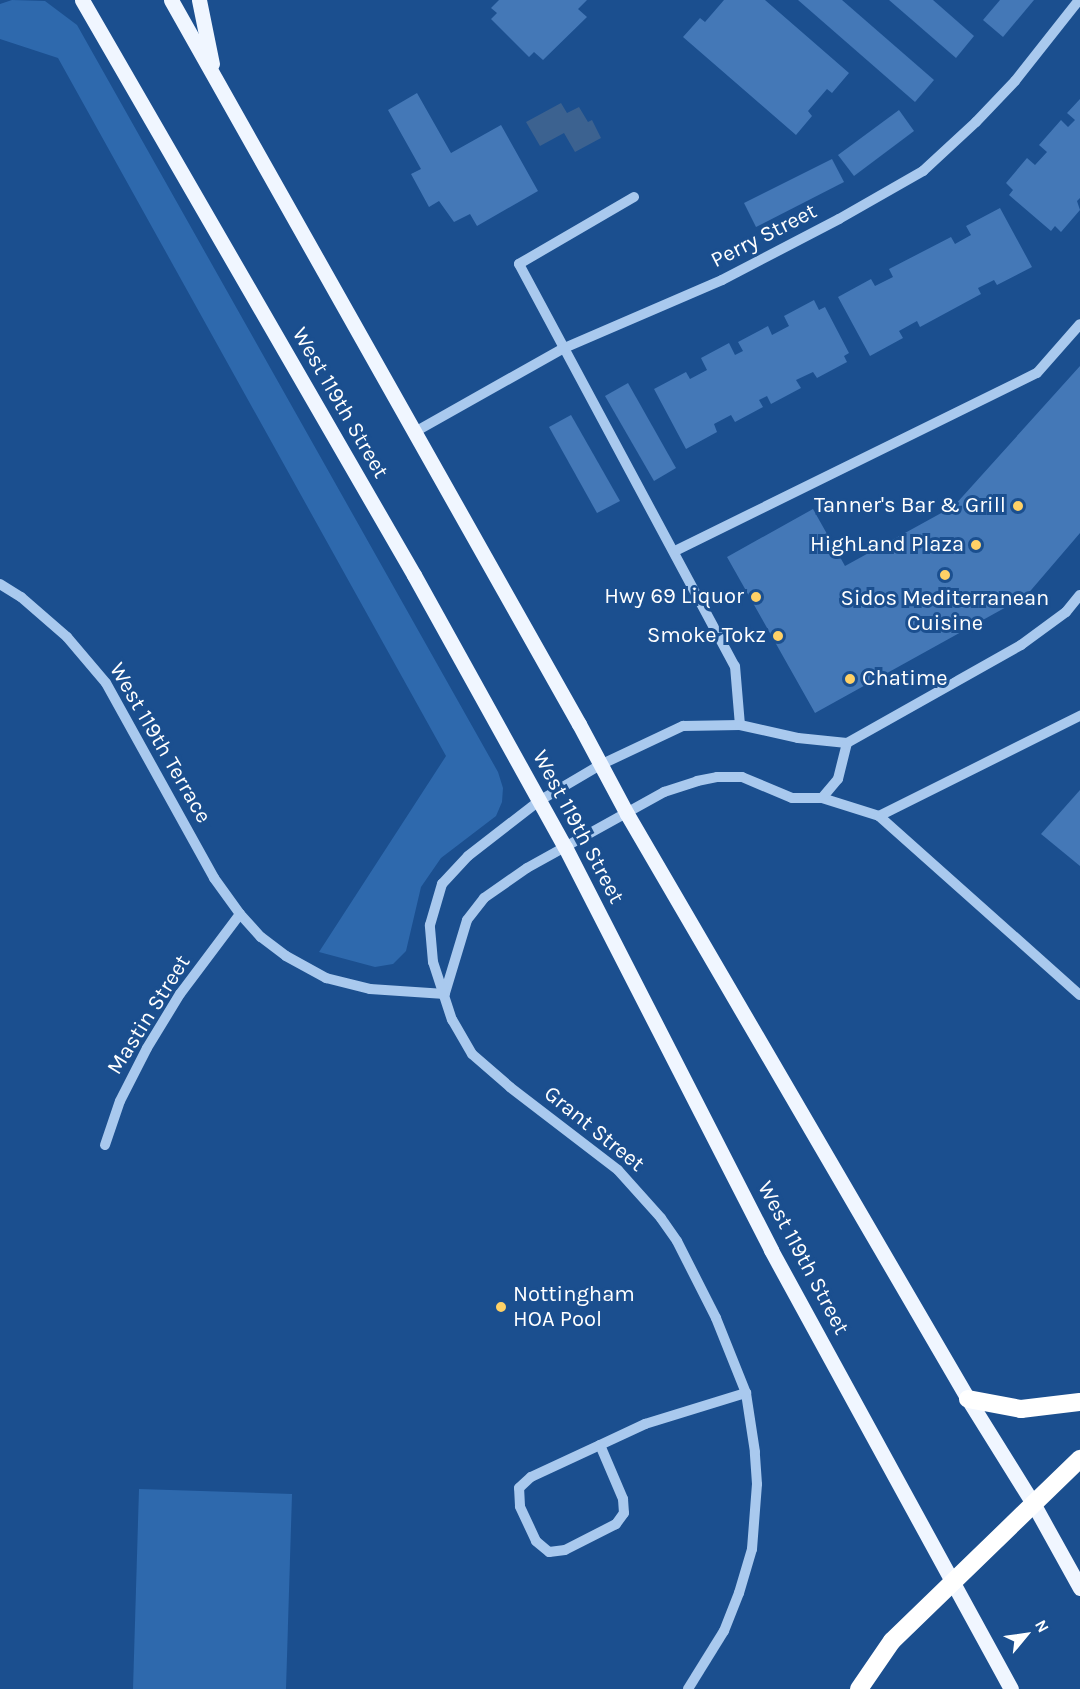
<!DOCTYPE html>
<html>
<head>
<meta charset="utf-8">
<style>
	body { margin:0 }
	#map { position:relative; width:1080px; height:1689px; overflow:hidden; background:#1b4f8f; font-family:Karla,sans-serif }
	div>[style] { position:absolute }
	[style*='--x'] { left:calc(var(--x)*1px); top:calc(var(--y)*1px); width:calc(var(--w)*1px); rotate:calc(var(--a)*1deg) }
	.green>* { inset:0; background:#2e69ad }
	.water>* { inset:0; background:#3c6290 }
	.building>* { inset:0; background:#4478b7 }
	.minor>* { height:10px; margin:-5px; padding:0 5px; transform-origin:5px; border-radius:5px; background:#a9c9ee }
	.major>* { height:15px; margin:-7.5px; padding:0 7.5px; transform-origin:7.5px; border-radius:7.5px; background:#f0f6ff }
	.highway>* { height:18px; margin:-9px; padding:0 9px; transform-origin:9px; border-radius:9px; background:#fff }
	.dots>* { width:16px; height:16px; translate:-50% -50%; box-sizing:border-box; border:3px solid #1b4f8f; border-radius:50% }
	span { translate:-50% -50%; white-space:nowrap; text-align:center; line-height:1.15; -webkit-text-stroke:6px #1b4f8f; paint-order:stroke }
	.street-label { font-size:22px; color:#fff }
	.poi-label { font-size:22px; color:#fff }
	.right { translate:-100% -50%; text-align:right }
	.left { translate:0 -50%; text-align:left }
	.north { position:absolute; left:996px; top:1605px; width:60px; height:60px; -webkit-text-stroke:4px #1b4f8f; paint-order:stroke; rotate:61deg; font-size:16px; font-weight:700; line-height:24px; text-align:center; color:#fff }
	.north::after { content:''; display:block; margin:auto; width:21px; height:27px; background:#fff; clip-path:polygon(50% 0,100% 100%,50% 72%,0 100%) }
</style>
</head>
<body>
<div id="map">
	<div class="green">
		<i style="clip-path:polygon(12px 0,45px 1px,77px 25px,498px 772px,503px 788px,502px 802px,496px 816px,441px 858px,421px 887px,406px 951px,393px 964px,375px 967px,319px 952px,446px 756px,58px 58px,0 39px,0 4px)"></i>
		<i style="clip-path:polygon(139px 1489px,292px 1494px,286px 1689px,133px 1689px)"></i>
	</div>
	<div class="water">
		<i style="clip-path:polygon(561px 103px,567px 113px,579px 107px,588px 122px,592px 120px,601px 138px,575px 152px,564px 133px,540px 146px,526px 122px)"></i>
	</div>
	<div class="building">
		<i style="clip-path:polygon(499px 0,587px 0,578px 9px,587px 17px,543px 60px,534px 52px,529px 57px,491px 19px,497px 13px,491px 8px)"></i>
		<i style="clip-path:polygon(724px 0,765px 0,849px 73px,832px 93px,827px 89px,808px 111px,812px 116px,796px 135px,683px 37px,700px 18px,705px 22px)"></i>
		<i style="clip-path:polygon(798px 0,842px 0,934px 80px,915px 102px)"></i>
		<i style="clip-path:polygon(889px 0,933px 0,974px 36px,956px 58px)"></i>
		<i style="clip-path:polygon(1000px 0,1034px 0,1003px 37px,983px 20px)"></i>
		<i style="clip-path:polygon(417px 93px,451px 153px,501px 125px,538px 191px,477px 226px,470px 214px,454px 222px,439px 201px,429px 207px,411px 174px,421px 169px,388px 110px)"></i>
		<i style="clip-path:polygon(1080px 99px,1080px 198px,1077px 201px,1080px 210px,1061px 232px,1055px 226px,1051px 231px,1009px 195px,1013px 190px,1006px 183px,1027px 158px,1035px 165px,1047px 152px,1039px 145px,1061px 120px,1068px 127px,1075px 120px,1067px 113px)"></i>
		<i style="clip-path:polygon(899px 110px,914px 131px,854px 176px,838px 155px)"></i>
		<i style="clip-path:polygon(832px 159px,844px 182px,756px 227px,744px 203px)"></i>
		<i style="clip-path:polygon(1000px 208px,1032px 267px,997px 285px,994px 280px,978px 288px,981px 294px,920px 327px,917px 321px,899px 331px,903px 338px,870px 356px,838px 297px,871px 279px,875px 286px,893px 277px,889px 269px,951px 237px,955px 244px,971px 235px,966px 226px)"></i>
		<i style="clip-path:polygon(814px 300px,819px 310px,825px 307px,849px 353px,844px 356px,847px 362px,817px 378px,813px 372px,796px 380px,801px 388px,771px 404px,767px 396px,759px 400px,763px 407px,735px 422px,731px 415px,714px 424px,717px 432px,686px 449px,654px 389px,686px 372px,690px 379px,707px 370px,701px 358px,729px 343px,735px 355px,743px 351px,738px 342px,768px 326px,772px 335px,789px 326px,784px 316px)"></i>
		<i style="clip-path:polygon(1080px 366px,1080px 533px,1026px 596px,815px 713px,727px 557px,813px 509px,845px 566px,954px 506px)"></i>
		<i style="clip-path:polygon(628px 383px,676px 468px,654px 481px,605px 396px)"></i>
		<i style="clip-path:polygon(571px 415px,620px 501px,597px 513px,549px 427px)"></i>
		<i style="clip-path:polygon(1080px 790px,1080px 866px,1041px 834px)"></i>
	</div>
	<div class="minor">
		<i style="--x:634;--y:197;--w:133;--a:149.8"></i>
		<i style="--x:519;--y:264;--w:456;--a:61.8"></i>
		<i style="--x:735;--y:666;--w:59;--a:85.2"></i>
		<i style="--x:413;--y:433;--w:171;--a:-29.4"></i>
		<i style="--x:562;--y:349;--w:174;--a:-23.3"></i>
		<i style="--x:722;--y:280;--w:132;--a:-27.5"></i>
		<i style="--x:839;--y:219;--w:97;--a:-29.7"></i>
		<i style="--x:923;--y:171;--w:72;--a:-42.8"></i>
		<i style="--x:976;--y:122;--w:57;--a:-46.4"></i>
		<i style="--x:1015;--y:81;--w:103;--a:-51.7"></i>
		<i style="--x:675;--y:551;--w:403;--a:-26.2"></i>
		<i style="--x:1037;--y:373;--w:65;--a:-48.7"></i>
		<i style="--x:0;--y:584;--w:25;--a:32"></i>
		<i style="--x:21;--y:597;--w:61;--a:41"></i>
		<i style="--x:67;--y:637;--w:60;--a:49.7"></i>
		<i style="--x:106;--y:683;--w:223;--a:61"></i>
		<i style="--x:214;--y:878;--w:44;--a:54.2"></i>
		<i style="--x:240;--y:914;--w:31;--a:48"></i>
		<i style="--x:261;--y:937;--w:31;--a:37"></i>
		<i style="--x:286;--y:956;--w:46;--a:28.8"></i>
		<i style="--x:326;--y:978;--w:45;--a:14"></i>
		<i style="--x:370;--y:989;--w:75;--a:3.8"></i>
		<i style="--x:822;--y:798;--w:60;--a:17.5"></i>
		<i style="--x:879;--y:816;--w:225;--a:-26.5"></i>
		<i style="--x:879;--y:816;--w:269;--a:41.7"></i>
		<i style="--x:445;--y:993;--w:76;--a:-73.2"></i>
		<i style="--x:467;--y:920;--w:28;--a:-52"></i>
		<i style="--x:484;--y:898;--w:52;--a:-34.9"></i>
		<i style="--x:527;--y:868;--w:157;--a:-29"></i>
		<i style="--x:664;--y:792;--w:35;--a:-18"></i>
		<i style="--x:697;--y:781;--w:20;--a:-11"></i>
		<i style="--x:717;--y:777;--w:25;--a:0"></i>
		<i style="--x:742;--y:777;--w:54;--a:22.8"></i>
		<i style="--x:792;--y:798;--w:30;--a:0"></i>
		<i style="--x:822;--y:798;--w:25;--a:-50"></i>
		<i style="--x:838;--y:779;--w:37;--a:-76"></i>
		<i style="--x:105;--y:1145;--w:46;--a:-71.2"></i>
		<i style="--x:120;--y:1101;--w:59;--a:-63"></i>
		<i style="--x:147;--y:1048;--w:63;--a:-58.6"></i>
		<i style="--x:180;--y:994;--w:100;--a:-53.1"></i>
		<i style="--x:600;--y:1445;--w:59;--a:66.9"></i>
		<i style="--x:623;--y:1499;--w:14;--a:86"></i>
		<i style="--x:624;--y:1513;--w:14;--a:126"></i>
		<i style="--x:616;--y:1524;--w:57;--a:153"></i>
		<i style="--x:565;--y:1550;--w:16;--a:173"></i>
		<i style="--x:549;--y:1552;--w:17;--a:-140"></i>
		<i style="--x:536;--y:1541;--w:38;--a:-115"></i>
		<i style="--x:520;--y:1506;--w:18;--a:-93"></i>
		<i style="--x:519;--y:1488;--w:16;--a:-43"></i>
		<i style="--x:531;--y:1477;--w:76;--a:-24.9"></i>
		<i style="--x:600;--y:1445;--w:50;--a:-25"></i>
		<i style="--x:645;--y:1424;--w:106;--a:-17.1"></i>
		<i style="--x:688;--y:1689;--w:68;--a:-58.2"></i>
		<i style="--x:724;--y:1631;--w:41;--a:-68.5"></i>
		<i style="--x:739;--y:1593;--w:46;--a:-73.5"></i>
		<i style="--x:752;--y:1549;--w:65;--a:-85.6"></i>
		<i style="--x:757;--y:1484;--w:32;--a:-94"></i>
		<i style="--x:755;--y:1452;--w:60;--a:-98.7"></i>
		<i style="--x:746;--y:1393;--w:81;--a:-111.8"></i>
		<i style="--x:716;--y:1318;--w:86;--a:-116.9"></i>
		<i style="--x:677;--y:1241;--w:28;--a:-125"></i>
		<i style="--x:661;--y:1218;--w:64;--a:-131.9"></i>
		<i style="--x:618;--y:1170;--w:136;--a:-142.5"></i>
		<i style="--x:510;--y:1087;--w:50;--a:-139"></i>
		<i style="--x:472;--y:1054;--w:39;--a:-120"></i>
		<i style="--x:452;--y:1020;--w:61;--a:-108.1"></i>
		<i style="--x:433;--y:962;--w:37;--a:-95"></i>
		<i style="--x:430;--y:925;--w:43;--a:-73.7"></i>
		<i style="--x:442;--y:884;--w:38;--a:-47"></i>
		<i style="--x:468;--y:856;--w:90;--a:-37.8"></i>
		<i style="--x:539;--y:801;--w:71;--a:-30.5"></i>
		<i style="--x:600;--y:765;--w:92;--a:-25.2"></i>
		<i style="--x:683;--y:726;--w:57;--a:-1"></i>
		<i style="--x:740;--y:725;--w:59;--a:12.6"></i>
		<i style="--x:798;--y:738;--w:49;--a:5.8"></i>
		<i style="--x:847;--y:743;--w:200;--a:-29.4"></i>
		<i style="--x:1021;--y:645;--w:56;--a:-36.3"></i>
		<i style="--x:1066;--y:612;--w:22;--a:-51"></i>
	</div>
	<div class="major">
		<i style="--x:82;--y:0;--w:664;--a:60"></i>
		<i style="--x:414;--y:575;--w:311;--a:61"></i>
		<i style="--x:565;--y:847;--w:453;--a:62.9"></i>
		<i style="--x:771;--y:1250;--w:500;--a:61.33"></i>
		<i style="--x:171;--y:0;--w:831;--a:60.6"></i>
		<i style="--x:579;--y:724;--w:102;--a:61.9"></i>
		<i style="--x:627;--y:814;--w:677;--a:59.76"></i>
		<i style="--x:968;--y:1399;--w:125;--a:58.1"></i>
		<i style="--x:1034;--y:1505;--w:95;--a:61"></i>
		<i style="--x:199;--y:0;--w:65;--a:78.5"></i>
	</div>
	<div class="highway">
		<i style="--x:968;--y:1399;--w:54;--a:10.7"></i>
		<i style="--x:1021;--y:1409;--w:59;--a:-6.8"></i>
		<i style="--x:859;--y:1689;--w:58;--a:-55.5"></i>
		<i style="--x:892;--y:1641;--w:262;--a:-44.1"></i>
	</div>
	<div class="dots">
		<i style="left:1018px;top:506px;background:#ffd166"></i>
		<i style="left:976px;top:545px;background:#ffd166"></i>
		<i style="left:945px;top:575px;background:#ffd166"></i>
		<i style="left:756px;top:597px;background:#ffd166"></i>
		<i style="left:778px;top:636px;background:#ffd166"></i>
		<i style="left:850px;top:679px;background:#ffd166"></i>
		<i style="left:501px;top:1307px;background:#ffd166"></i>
	</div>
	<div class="street-label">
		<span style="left:764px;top:236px;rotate:-27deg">Perry Street</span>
		<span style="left:340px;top:403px;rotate:60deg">West 119th Street</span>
		<span style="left:160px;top:743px;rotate:60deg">West 119th Terrace</span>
		<span style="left:578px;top:827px;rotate:62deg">West 119th Street</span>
		<span style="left:149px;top:1015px;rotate:-58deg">Mastin Street</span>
		<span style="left:594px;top:1129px;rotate:39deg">Grant Street</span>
		<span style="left:803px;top:1258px;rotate:62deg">West 119th Street</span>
	</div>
	<div class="poi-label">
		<span class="right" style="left:1006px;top:506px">Tanner's Bar &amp; Grill</span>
		<span class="right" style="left:964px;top:545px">HighLand Plaza</span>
		<span class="right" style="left:744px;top:597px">Hwy 69 Liquor</span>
		<span style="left:945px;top:611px">Sidos Mediterranean<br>Cuisine</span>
		<span class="right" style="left:766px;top:636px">Smoke Tokz</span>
		<span class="left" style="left:862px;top:679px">Chatime</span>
		<span class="left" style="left:513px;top:1307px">Nottingham<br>HOA Pool</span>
	</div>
	<div class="north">N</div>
</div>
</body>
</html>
